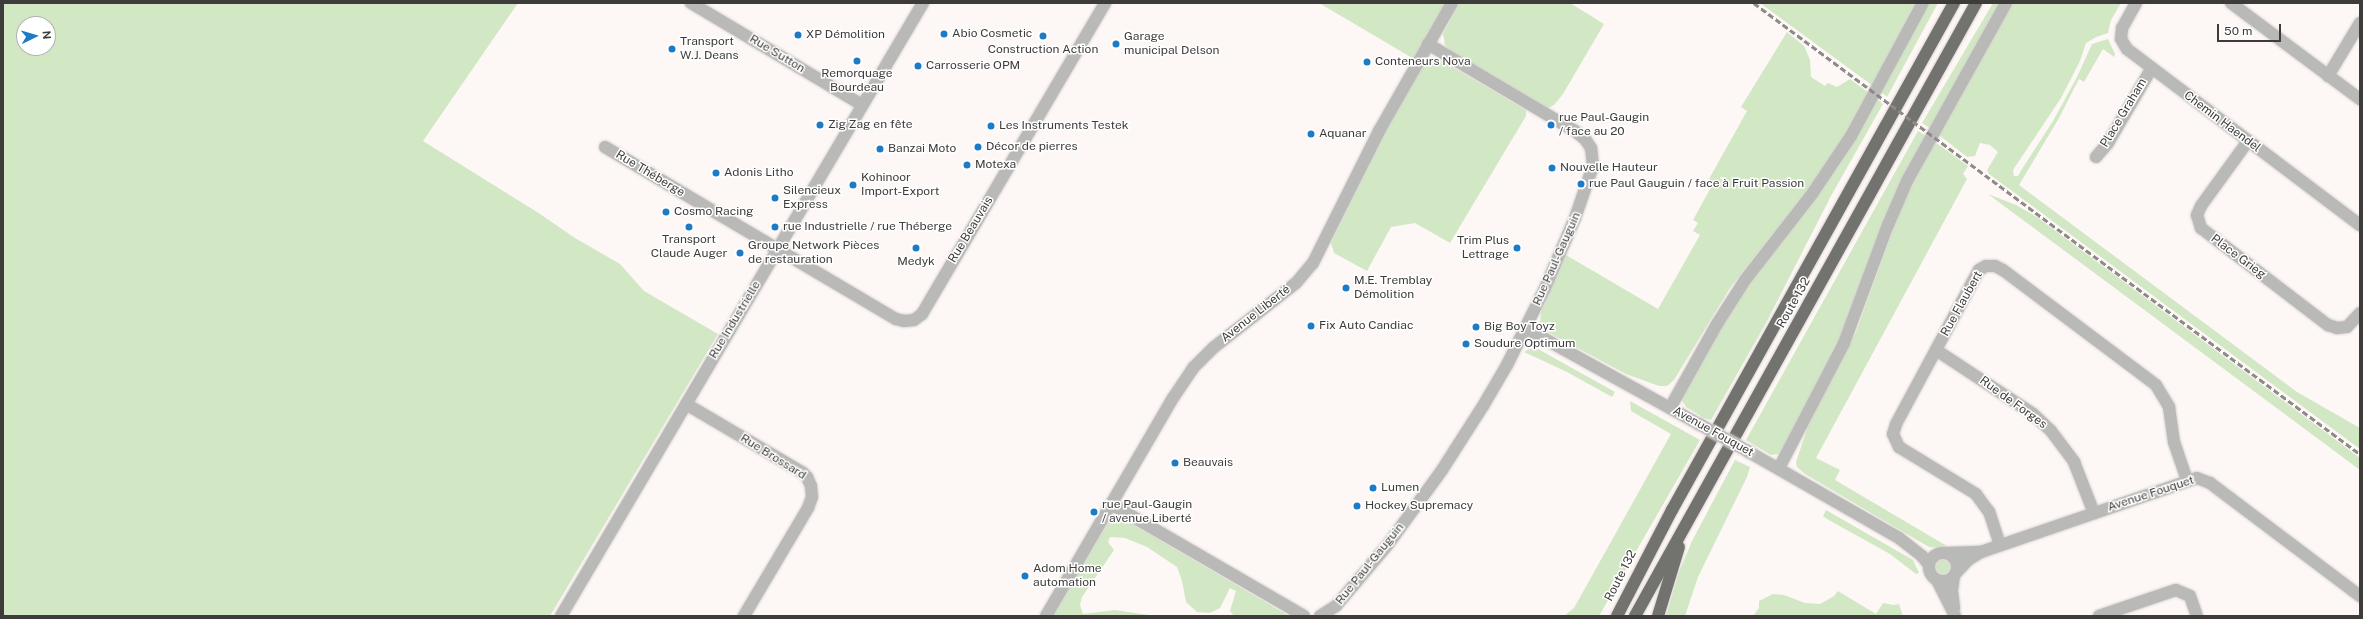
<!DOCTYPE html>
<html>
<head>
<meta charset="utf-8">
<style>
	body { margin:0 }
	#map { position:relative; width:2363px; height:619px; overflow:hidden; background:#fdf7f5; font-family:"Public Sans",sans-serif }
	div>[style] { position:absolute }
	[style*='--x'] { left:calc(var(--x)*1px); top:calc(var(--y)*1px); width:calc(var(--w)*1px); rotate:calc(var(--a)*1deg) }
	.green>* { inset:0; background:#d2e8c5 }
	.round { border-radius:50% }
	.roads { filter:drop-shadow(0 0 1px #d7d2d0) drop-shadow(0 0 1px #d7d2d0) }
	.minor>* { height:12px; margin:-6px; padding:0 6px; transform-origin:6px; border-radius:6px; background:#b9bab7 }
	.minor>.ring { margin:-6px; padding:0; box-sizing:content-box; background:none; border:12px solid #b9bab7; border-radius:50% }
	.highway>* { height:12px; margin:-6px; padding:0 6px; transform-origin:6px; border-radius:6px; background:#72726e }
	.rail>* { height:2.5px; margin-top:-1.25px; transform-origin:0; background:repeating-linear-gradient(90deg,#8e8a89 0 6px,transparent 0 9px) }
	.bridges { filter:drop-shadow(0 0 1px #d7d2d0) drop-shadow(0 0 1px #d7d2d0) }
	.minor-bridge>* { height:12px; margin:-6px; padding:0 6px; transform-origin:6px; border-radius:6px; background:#b9bab7 }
	.dots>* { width:11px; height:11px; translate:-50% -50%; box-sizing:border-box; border:2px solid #fff; border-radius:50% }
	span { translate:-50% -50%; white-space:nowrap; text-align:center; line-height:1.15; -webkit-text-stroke:3px #fff; paint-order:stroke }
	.poi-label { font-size:12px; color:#3e3c3b }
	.left { translate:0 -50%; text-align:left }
	.right { translate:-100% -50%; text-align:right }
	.street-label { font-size:12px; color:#3e3c3b }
	.frame { position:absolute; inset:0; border:4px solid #3e3c3b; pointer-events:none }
	.north { position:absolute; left:16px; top:16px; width:40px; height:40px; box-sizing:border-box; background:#fff; border:1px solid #b2b1b1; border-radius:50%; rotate:85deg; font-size:11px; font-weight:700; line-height:16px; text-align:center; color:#3e3c3b }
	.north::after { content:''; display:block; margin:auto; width:14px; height:18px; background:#1c7bc7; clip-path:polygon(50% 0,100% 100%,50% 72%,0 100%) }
	.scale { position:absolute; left:2217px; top:24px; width:64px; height:18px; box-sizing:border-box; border:2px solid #3e3c3b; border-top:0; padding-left:5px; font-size:12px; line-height:14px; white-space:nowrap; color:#3e3c3b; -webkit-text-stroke:3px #fff; paint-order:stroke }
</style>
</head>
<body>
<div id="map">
	<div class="green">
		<i style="clip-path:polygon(evenodd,3px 3px,518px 3px,423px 141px,537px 212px,575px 238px,620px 264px,644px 291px,718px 334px,550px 616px,3px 616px,3px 3px,24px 24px,48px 24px,48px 48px,24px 48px,24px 24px)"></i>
		<i style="clip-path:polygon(1319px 3px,1447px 3px,1414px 59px)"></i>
		<i style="clip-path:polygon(1459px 3px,1570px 3px,1604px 24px,1563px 94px,1554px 105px,1548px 108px,1450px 50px,1445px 45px,1443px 34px)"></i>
		<i style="clip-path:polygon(1760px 3px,1917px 3px,1873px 86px)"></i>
		<i style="clip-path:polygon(1927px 3px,1938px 3px,1887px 97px,1881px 92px)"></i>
		<i style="clip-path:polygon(1993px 3px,2002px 3px,1931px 129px,1922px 123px)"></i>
		<i style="clip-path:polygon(2013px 3px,2121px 3px,2111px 20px,2108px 33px,2096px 37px,2086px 43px,2080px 61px,2061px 98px,2013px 170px,2014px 176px,2018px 176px,2022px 169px,2053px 121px,2077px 77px,2092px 44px,2108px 39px,2115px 54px,2114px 57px,2103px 49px,2084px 82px,2079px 79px,2059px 118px,2019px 185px,2297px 392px,2360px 428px,2360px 449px,1989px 174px,1987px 170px,1998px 152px,1990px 145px,1980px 143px,1975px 156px,1967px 157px,1939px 135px)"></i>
		<i style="clip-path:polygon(1787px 32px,1804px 46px,1810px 60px,1811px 77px,1825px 86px,1828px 83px,1837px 87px,1850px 79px,1869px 93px,1855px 120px,1821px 172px,1730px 288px,1674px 380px,1667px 386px,1659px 386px,1626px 374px,1546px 331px,1540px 323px,1541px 312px,1566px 255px,1658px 309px,1700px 235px,1693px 231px,1698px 223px,1693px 220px,1714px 182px,1709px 179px,1747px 111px,1741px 107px)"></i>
		<i style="clip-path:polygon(1428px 60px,1440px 60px,1447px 64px,1526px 110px,1526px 116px,1450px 243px,1415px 223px,1391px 227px,1367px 271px,1334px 253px,1331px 243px,1378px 146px,1424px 62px)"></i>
		<i style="clip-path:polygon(1877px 99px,1883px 104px,1831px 196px,1766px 323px,1711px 420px,1704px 418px,1686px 407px,1681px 399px,1740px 295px)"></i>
		<i style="clip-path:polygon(1918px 131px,1926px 136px,1852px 315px,1780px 454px,1771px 455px,1746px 440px)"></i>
		<i style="clip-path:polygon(1935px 142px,1968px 166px,1963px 174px,1967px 179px,1816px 458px,1840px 470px,1835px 480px,1952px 549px,1929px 547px,1805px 474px,1797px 467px,1796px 462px,1808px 426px,1856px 332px,1903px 203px)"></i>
		<i style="clip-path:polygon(1988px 194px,2016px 205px,2037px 217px,2360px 458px,2360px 470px)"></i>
		<i style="clip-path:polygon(1529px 349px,1538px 349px,1615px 392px,1612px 397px,1567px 372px,1524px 352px)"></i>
		<i style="clip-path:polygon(1630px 401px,1700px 440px,1599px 616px,1564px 616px,1574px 608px,1671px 434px,1631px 411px)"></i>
		<i style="clip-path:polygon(1735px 460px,1750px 467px,1747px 477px,1698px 577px,1685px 616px,1666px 616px,1679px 572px,1692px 541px)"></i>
		<i style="clip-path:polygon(1826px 510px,1913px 560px,1919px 573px,1916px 574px,1890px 554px,1827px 519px,1823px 516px)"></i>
		<i style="clip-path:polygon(1117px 517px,1125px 520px,1289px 616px,1234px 616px,1230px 611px,1236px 591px,1230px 588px,1220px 608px,1210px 613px,1197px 612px,1186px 602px,1182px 581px,1177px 567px,1147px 547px,1125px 538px,1110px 537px,1108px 542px,1114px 550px,1082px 597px,1080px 605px,1083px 614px,1115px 610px,1156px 616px,1053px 616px,1108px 523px)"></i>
		<i class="round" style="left:1936px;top:560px;width:14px;height:14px"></i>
		<i style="clip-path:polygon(1838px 591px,1876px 614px,1883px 603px,1894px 605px,1899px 604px,1903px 616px,1753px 616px,1759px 608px,1759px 601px,1773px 594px,1784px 595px,1805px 603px,1820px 604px,1834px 596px)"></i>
	</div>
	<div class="roads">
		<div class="minor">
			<i style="--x:691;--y:3;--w:199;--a:30.8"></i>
			<i style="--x:2136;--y:3;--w:29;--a:119"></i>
			<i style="--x:2122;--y:28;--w:11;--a:95"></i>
			<i style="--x:2121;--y:39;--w:12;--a:59"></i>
			<i style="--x:2127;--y:49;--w:292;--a:37.1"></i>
			<i style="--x:2231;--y:3;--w:161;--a:36.7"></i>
			<i style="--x:2328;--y:76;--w:62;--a:-58.9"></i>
			<i style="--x:2248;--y:141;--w:80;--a:125.9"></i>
			<i style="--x:2201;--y:206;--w:10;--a:114"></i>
			<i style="--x:2197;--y:215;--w:14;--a:73"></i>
			<i style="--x:2201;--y:228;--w:160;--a:37.4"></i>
			<i style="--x:2328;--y:325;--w:9;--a:18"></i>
			<i style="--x:2337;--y:328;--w:10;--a:-6"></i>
			<i style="--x:2347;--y:327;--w:19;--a:-47"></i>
			<i style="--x:605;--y:147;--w:338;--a:30.6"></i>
			<i style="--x:896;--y:319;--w:8;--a:14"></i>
			<i style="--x:904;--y:321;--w:10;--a:-6"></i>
			<i style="--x:914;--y:320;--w:10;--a:-37"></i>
			<i style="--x:922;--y:314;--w:361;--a:-59.5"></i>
			<i style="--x:2096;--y:157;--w:18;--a:-49"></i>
			<i style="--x:2108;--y:143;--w:86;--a:-59.8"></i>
			<i style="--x:1525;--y:328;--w:199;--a:28.9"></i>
			<i style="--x:1936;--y:350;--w:116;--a:33.4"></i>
			<i style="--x:2033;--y:414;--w:25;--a:43"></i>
			<i style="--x:2051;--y:431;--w:39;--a:53"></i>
			<i style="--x:2074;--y:462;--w:55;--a:68.6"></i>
			<i style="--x:686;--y:404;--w:136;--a:30.5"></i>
			<i style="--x:803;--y:473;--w:6;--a:45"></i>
			<i style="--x:807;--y:477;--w:10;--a:66"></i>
			<i style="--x:811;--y:486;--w:11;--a:85"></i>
			<i style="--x:812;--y:497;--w:12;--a:110"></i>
			<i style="--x:808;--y:508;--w:126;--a:120.7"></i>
			<i style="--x:1670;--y:408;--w:96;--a:-60.8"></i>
			<i style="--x:1717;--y:324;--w:52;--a:-57.5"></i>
			<i style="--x:1745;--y:280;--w:109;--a:-52.1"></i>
			<i style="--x:1812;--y:194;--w:70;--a:-56.1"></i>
			<i style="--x:1851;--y:136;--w:151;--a:-61.6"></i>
			<i style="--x:1749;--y:452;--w:173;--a:29.8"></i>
			<i style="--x:1899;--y:538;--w:29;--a:38"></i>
			<i style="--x:1922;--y:556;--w:11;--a:52"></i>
			<i style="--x:1779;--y:468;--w:141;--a:-62.5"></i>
			<i style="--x:1844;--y:343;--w:126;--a:-69.6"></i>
			<i style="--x:1888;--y:225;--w:48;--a:-66.6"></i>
			<i style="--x:1907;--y:181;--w:204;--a:-60.9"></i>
			<i style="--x:1111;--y:504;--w:223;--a:30.1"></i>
			<i style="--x:2000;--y:545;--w:35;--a:-108"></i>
			<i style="--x:1989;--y:512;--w:22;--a:-126"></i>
			<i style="--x:1976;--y:494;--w:90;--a:-148.6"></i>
			<i style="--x:1899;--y:447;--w:14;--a:-115"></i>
			<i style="--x:1893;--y:434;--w:10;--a:-73"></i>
			<i style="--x:1896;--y:424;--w:175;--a:-61.7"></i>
			<i style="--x:1979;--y:270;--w:8;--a:-30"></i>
			<i style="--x:1986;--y:266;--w:9;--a:0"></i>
			<i style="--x:1995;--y:266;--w:9;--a:27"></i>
			<i style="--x:2003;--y:270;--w:191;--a:36.9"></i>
			<i style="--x:2156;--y:385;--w:26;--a:59"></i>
			<i style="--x:2169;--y:407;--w:35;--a:82"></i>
			<i style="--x:2174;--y:442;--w:40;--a:71.1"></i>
			<i style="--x:1946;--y:553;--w:35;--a:-2"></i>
			<i class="ring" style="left:1929px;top:553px;width:16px;height:16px"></i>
			<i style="--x:1955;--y:574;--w:19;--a:-47"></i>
			<i style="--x:1968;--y:560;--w:15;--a:-32"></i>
			<i style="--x:1981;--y:552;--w:228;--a:-18.9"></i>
			<i style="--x:2197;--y:478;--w:14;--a:21"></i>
			<i style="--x:2210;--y:483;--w:188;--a:37"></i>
			<i style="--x:1954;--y:576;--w:15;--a:98"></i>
			<i style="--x:1952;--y:591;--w:17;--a:83"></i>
			<i style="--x:1937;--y:580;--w:40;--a:63.4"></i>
			<i style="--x:561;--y:616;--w:712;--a:-59.44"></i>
			<i style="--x:1046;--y:616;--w:252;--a:-59.8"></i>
			<i style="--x:1173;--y:398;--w:36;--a:-56"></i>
			<i style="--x:1193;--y:368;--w:28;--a:-45"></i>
			<i style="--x:1213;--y:348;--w:105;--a:-38.1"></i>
			<i style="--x:1296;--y:283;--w:26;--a:-50"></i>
			<i style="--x:1313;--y:263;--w:148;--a:-63.4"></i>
			<i style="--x:1379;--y:131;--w:147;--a:-60.3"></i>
			<i style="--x:1320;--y:616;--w:19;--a:-32"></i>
			<i style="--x:1336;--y:606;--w:82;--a:-49.9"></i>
			<i style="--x:1389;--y:543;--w:90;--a:-54"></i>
			<i style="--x:1442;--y:470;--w:76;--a:-57.4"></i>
			<i style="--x:1483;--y:406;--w:48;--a:-59.7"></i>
			<i style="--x:1507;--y:365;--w:86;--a:-63.7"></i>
			<i style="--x:1545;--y:288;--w:76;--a:-66.8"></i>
			<i style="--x:1575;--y:218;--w:55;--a:-70.9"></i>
			<i style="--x:1593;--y:166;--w:18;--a:-96"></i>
			<i style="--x:1591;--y:148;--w:11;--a:-124"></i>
			<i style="--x:1585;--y:139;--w:13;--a:-141"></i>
			<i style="--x:1575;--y:131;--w:171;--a:-149.4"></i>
			<i style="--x:2099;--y:616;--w:81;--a:-18.7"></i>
			<i style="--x:2176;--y:590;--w:15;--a:23"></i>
			<i style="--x:2190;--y:596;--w:21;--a:71"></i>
		</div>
		<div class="highway">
			<i style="--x:1617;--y:616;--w:119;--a:-62.6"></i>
			<i style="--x:1672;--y:510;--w:580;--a:-60.92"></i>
			<i style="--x:1635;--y:616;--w:701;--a:-60.91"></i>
			<i style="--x:1658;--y:616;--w:72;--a:-73.1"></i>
		</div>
	</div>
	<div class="rail">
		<i style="--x:1754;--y:3;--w:755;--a:36.66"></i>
	</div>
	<div class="bridges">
		<div class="minor-bridge">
			<i style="--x:1699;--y:424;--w:57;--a:29.2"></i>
		</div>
	</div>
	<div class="dots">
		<i style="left:944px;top:34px;background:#1c7bc7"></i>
		<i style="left:798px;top:35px;background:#1c7bc7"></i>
		<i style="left:1043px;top:36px;background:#1c7bc7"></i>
		<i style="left:1116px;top:44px;background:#1c7bc7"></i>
		<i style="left:672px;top:49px;background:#1c7bc7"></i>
		<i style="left:857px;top:61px;background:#1c7bc7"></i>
		<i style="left:1367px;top:62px;background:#1c7bc7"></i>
		<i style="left:918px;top:66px;background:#1c7bc7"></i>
		<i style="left:820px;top:125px;background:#1c7bc7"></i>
		<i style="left:1551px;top:125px;background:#1c7bc7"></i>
		<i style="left:991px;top:126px;background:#1c7bc7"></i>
		<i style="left:1311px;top:134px;background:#1c7bc7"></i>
		<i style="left:978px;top:147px;background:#1c7bc7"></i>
		<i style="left:880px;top:149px;background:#1c7bc7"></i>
		<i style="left:967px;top:165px;background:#1c7bc7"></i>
		<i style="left:1552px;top:168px;background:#1c7bc7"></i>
		<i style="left:716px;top:173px;background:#1c7bc7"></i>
		<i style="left:1581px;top:184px;background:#1c7bc7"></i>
		<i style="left:853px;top:185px;background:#1c7bc7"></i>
		<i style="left:775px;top:198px;background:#1c7bc7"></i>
		<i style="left:666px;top:212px;background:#1c7bc7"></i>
		<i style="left:689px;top:227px;background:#1c7bc7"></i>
		<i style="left:775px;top:227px;background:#1c7bc7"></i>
		<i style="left:916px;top:248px;background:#1c7bc7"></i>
		<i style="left:1517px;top:248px;background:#1c7bc7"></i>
		<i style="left:740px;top:253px;background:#1c7bc7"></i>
		<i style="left:1346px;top:288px;background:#1c7bc7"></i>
		<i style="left:1311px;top:326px;background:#1c7bc7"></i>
		<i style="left:1476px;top:327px;background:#1c7bc7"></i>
		<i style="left:1466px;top:344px;background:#1c7bc7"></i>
		<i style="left:1175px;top:463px;background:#1c7bc7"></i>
		<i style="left:1373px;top:488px;background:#1c7bc7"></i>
		<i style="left:1357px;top:506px;background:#1c7bc7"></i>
		<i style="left:1094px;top:512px;background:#1c7bc7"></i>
		<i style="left:1025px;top:576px;background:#1c7bc7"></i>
	</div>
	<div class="poi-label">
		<span class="left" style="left:952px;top:34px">Abio Cosmetic</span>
		<span class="left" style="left:806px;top:35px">XP Démolition</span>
		<span class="left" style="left:1124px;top:44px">Garage<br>municipal Delson</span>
		<span class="left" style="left:680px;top:49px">Transport<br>W.J. Deans</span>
		<span style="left:1043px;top:50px">Construction Action</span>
		<span class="left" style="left:1375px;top:62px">Conteneurs Nova</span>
		<span class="left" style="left:926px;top:66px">Carrosserie OPM</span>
		<span style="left:857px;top:81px">Remorquage<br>Bourdeau</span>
		<span class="left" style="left:1559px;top:125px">rue Paul-Gaugin<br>/ face au 20</span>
		<span class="left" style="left:828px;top:125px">Zig Zag en fête</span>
		<span class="left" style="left:999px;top:126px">Les Instruments Testek</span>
		<span class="left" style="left:1319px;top:134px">Aquanar</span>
		<span class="left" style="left:986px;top:147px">Décor de pierres</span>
		<span class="left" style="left:888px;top:149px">Banzai Moto</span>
		<span class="left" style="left:975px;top:165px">Motexa</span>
		<span class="left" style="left:1560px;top:168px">Nouvelle Hauteur</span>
		<span class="left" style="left:724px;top:173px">Adonis Litho</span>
		<span class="left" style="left:861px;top:185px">Kohinoor<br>Import-Export</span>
		<span class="left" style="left:1589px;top:184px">rue Paul Gauguin / face à Fruit Passion</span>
		<span class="left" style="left:783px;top:198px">Silencieux<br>Express</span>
		<span class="left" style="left:674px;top:212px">Cosmo Racing</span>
		<span class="left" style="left:783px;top:227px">rue Industrielle / rue Théberge</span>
		<span style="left:689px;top:247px">Transport<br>Claude Auger</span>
		<span class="right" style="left:1509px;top:248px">Trim Plus<br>Lettrage</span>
		<span class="left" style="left:748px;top:253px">Groupe Network Pièces<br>de restauration</span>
		<span style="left:916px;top:262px">Medyk</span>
		<span class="left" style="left:1354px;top:288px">M.E. Tremblay<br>Démolition</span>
		<span class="left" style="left:1319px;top:326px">Fix Auto Candiac</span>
		<span class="left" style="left:1484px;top:327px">Big Boy Toyz</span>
		<span class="left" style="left:1474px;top:344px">Soudure Optimum</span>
		<span class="left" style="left:1183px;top:463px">Beauvais</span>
		<span class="left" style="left:1381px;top:488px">Lumen</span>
		<span class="left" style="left:1102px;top:512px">rue Paul-Gaugin<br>/ avenue Liberté</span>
		<span class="left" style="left:1365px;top:506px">Hockey Supremacy</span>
		<span class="left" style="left:1033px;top:576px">Adom Home<br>automation</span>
	</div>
	<div class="street-label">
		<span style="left:777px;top:54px;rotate:31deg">Rue Sutton</span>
		<span style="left:2124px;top:113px;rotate:-59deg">Place Graham</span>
		<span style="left:2222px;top:122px;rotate:37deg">Chemin Haendel</span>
		<span style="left:650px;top:174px;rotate:31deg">Rue Théberge</span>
		<span style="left:971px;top:230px;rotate:-59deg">Rue Beauvais</span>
		<span style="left:2238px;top:257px;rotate:37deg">Place Grieg</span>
		<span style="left:1557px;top:259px;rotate:-66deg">Rue Paul-Gauguin</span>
		<span style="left:1794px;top:303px;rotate:-61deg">Route 132</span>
		<span style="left:1962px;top:304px;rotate:-61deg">Rue Flaubert</span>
		<span style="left:1256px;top:314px;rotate:-38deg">Avenue Liberté</span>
		<span style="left:735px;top:320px;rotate:-59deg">Rue Industrielle</span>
		<span style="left:2013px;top:403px;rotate:36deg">Rue de Forges</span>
		<span style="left:1713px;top:432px;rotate:29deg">Avenue Fouquet</span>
		<span style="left:773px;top:457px;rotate:32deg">Rue Brossard</span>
		<span style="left:2151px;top:494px;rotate:-18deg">Avenue Fouquet</span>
		<span style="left:1370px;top:564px;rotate:-51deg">Rue Paul-Gauguin</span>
		<span style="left:1621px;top:576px;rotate:-63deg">Route 132</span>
	</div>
	<div class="frame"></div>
	<div class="north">N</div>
	<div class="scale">50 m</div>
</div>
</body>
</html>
